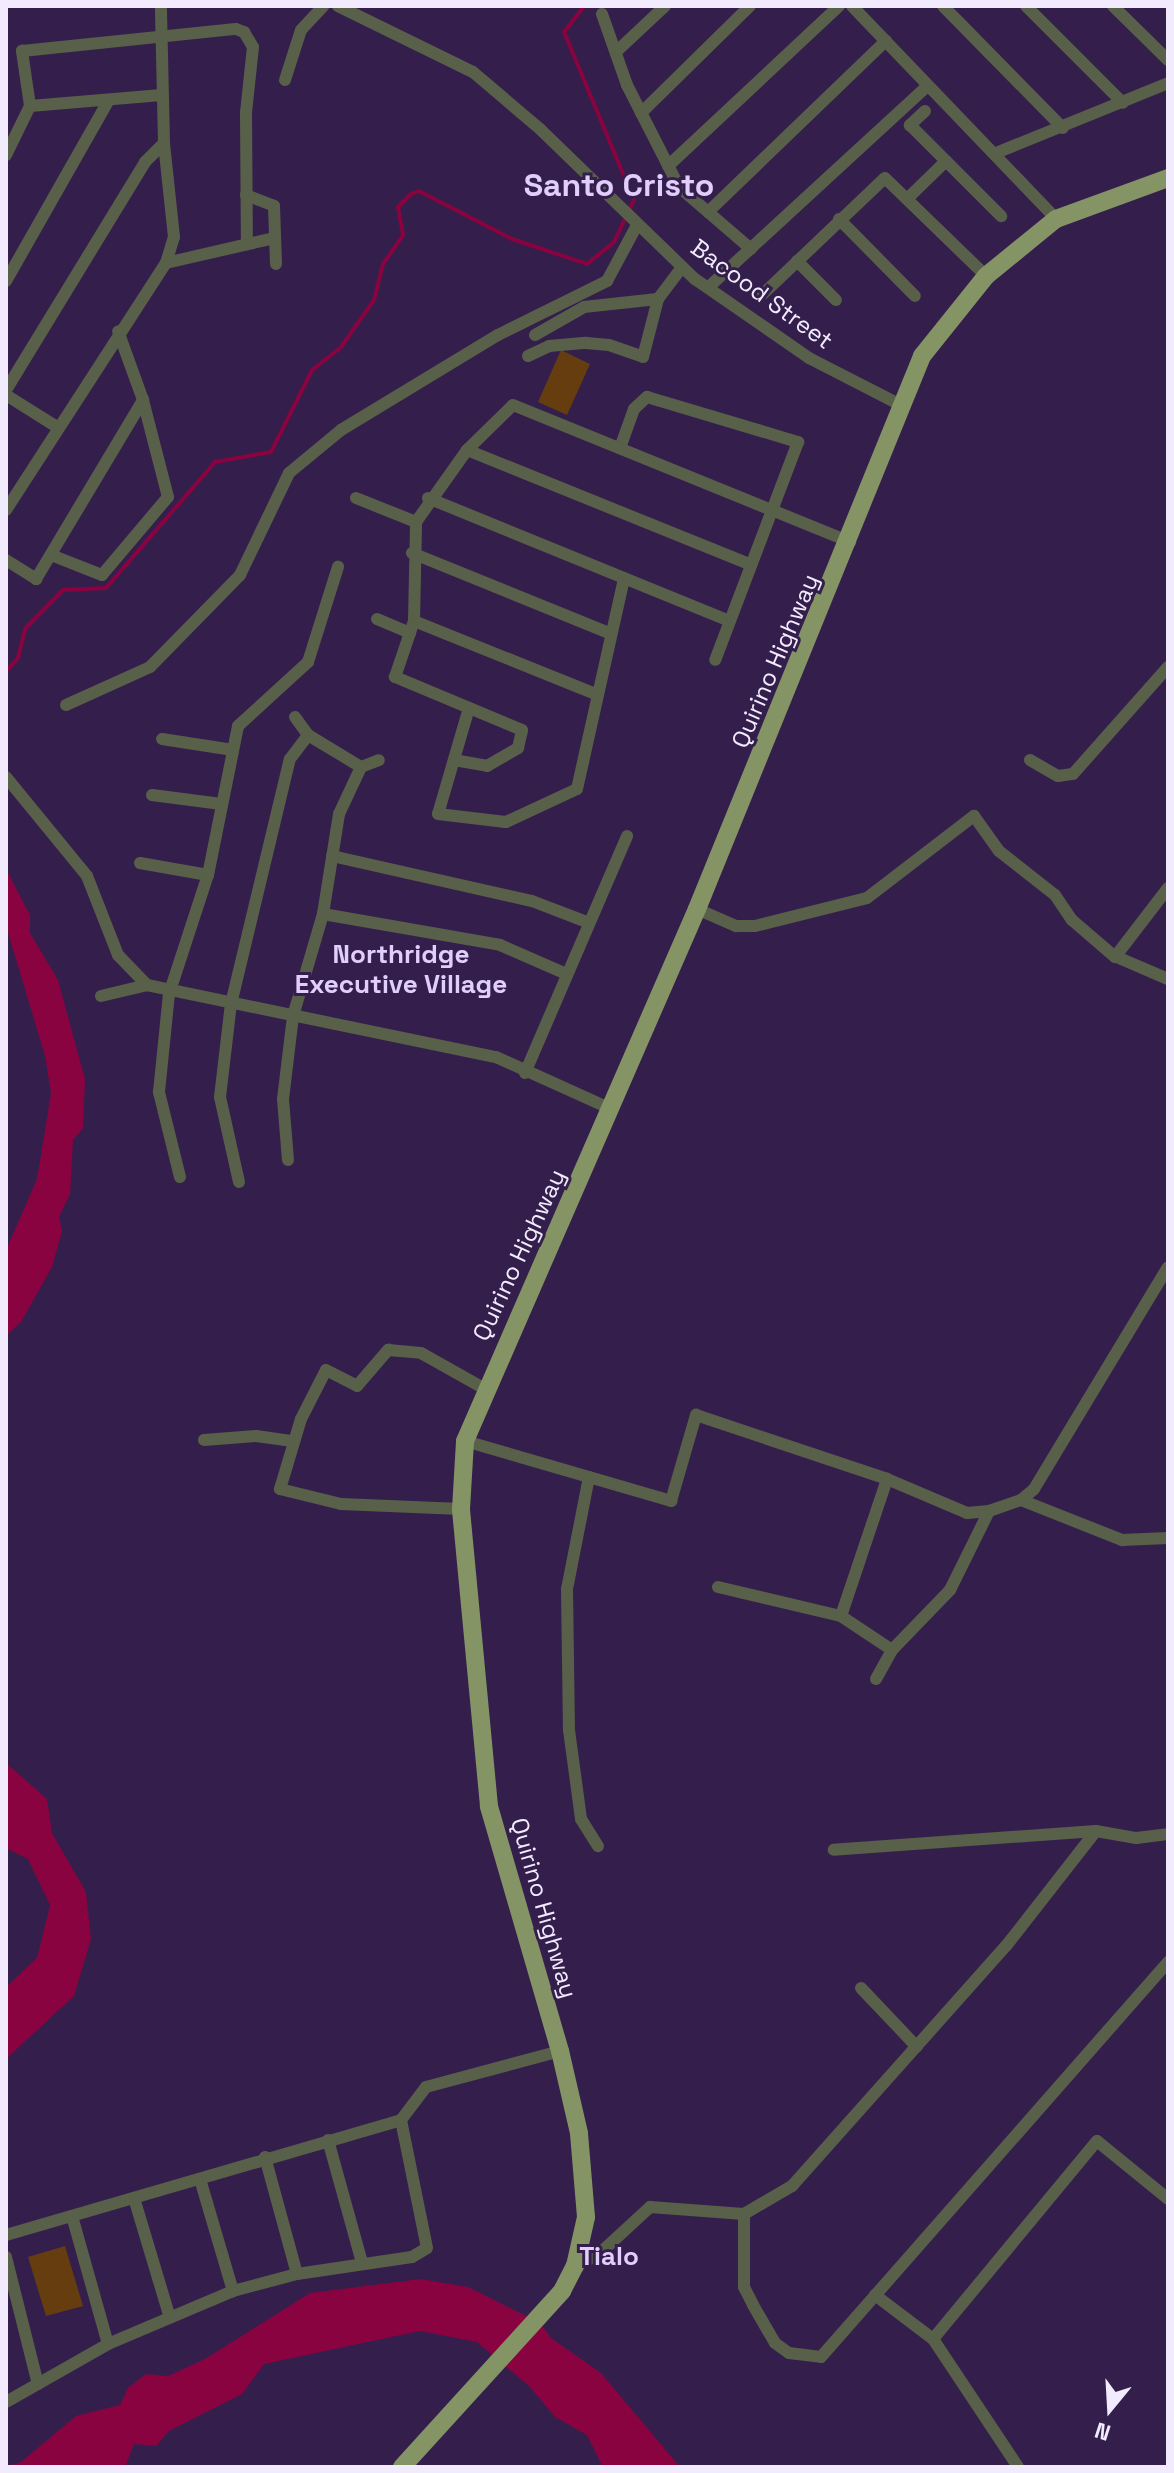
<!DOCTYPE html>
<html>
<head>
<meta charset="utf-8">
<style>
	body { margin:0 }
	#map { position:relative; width:1174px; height:2473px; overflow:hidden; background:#341f4c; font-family:"Space Grotesk",sans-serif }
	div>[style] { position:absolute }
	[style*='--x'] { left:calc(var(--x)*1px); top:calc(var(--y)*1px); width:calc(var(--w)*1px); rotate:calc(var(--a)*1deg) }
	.green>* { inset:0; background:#653d0f }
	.water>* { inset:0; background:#88033f }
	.stream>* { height:4px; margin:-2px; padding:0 2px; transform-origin:2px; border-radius:2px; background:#88033f }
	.minor>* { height:12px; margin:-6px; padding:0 6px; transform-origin:6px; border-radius:6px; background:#58604a }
	.primary>* { height:18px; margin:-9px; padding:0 9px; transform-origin:9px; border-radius:9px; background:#849465 }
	span { translate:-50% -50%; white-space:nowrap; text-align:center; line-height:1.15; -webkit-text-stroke:6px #341f4c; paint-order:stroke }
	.street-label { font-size:24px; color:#f2ebfd }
	.neighbourhood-label { font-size:26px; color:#e1cefb; font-weight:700 }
	.district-label { font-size:32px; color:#e1cefb; font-weight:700 }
	.frame { position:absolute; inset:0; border:8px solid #f2ebfd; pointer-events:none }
	.north { position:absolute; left:1070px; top:2369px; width:80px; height:80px; -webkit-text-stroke:6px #341f4c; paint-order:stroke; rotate:198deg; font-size:22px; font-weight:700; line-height:32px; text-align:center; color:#f2ebfd }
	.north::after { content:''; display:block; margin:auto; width:28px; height:36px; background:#f2ebfd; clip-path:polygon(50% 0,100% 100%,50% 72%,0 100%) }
</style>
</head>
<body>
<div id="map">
	<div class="green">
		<i style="clip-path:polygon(561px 350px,590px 364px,567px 415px,538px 402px)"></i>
		<i style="clip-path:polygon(65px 2246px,83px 2306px,46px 2316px,28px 2257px)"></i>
	</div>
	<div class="water">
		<i style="clip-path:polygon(6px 869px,30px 915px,30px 933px,58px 980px,85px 1079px,83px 1128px,73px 1140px,70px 1194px,59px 1217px,62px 1231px,52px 1267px,21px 1322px,6px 1336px,6px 1250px,37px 1179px,51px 1093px,45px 1056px,6px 926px)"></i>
		<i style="clip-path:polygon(6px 1763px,47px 1799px,52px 1833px,86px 1892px,91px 1939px,74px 1996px,6px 2059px,6px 1987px,37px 1958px,50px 1905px,28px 1859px,6px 1848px)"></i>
		<i style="clip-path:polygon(421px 2279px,468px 2287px,540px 2323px,551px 2338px,601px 2373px,680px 2467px,603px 2467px,587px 2435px,555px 2417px,530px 2387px,477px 2342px,420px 2331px,264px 2364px,242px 2394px,169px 2431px,156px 2446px,134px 2444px,125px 2467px,6px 2467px,21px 2462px,76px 2416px,120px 2405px,128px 2388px,146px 2374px,168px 2376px,205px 2359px,310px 2293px)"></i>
	</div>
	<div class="stream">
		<i style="--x:6;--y:671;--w:18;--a:-47"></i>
		<i style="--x:18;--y:658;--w:30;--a:-76"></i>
		<i style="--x:25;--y:629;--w:54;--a:-45.7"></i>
		<i style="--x:63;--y:590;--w:43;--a:-2.7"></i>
		<i style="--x:106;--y:588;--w:167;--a:-49.1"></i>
		<i style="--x:215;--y:462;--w:57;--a:-10.1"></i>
		<i style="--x:271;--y:452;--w:92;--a:-63.4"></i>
		<i style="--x:312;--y:370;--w:37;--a:-38"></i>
		<i style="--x:341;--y:347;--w:57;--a:-54.9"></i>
		<i style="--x:374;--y:300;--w:37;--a:-76"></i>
		<i style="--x:383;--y:264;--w:35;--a:-55"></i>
		<i style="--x:403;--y:235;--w:28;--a:-100"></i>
		<i style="--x:398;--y:207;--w:18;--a:-45"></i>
		<i style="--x:411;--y:194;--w:9;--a:-21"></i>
		<i style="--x:419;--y:191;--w:105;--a:27.3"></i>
		<i style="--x:512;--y:239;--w:79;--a:18.4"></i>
		<i style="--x:587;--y:264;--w:35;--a:-39"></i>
		<i style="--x:614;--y:242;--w:47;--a:-64.5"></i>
		<i style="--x:634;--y:200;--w:182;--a:-112.6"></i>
		<i style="--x:564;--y:32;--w:33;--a:-52"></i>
	</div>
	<div class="minor">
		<i style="--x:338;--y:6;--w:150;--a:26.1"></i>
		<i style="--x:473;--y:72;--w:88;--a:40.4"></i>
		<i style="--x:540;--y:129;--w:216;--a:44.1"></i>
		<i style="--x:695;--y:279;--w:139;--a:34.7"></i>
		<i style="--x:809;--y:358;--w:106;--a:27.1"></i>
		<i style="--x:852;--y:6;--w:295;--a:46.2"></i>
		<i style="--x:943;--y:6;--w:171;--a:45.5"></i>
		<i style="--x:1026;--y:6;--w:137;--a:45"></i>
		<i style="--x:1113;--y:6;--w:77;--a:44.5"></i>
		<i style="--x:602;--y:14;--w:75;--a:70.6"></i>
		<i style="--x:627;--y:85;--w:114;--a:63"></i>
		<i style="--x:679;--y:187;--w:95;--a:40.7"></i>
		<i style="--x:617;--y:51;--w:66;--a:-43.2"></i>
		<i style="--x:285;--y:80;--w:52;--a:-72.3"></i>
		<i style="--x:301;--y:30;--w:33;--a:-47"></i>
		<i style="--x:30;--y:106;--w:56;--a:-98.3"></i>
		<i style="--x:22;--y:51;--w:215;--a:-5.9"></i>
		<i style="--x:236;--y:29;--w:9;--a:21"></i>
		<i style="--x:244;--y:32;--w:17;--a:59"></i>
		<i style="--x:253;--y:47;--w:66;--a:96.1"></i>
		<i style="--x:246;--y:113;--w:128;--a:89.6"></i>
		<i style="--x:925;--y:111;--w:21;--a:137"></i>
		<i style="--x:910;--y:125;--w:129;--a:45"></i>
		<i style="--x:641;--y:113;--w:153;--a:-44.5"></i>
		<i style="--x:996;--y:153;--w:186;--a:-22.1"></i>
		<i style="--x:6;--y:155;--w:55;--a:-63.9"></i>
		<i style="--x:30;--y:106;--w:132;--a:-4.8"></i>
		<i style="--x:668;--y:166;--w:234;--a:-43.1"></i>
		<i style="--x:246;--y:195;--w:30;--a:21"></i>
		<i style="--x:274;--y:206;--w:58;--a:88"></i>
		<i style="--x:908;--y:198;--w:53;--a:-44.2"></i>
		<i style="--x:708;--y:212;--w:247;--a:-43.9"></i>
		<i style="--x:839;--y:219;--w:108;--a:45.4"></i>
		<i style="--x:797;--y:261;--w:55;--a:45"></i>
		<i style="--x:166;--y:263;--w:111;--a:-13"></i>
		<i style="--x:6;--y:281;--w:205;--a:-60.4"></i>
		<i style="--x:712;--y:284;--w:292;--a:-42.6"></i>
		<i style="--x:763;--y:294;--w:168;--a:-43.6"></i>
		<i style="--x:885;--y:178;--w:141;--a:44.1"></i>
		<i style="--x:535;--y:335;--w:56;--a:-29.7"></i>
		<i style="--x:584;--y:307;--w:74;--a:-6.2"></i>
		<i style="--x:528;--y:356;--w:23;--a:-25"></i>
		<i style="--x:549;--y:346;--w:37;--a:-5"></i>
		<i style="--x:586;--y:343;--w:23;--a:5"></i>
		<i style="--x:609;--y:345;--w:36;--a:19"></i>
		<i style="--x:643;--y:357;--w:60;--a:-75.5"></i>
		<i style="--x:658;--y:299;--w:40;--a:-53"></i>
		<i style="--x:6;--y:390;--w:267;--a:-58.6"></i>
		<i style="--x:145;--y:162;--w:27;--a:-45"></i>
		<i style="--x:6;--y:395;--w:60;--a:32.1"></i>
		<i style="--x:620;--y:448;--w:41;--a:-70.3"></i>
		<i style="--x:634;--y:409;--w:18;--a:-43"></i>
		<i style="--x:647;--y:397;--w:158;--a:16.6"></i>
		<i style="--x:798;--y:442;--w:233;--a:110.8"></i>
		<i style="--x:467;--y:450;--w:306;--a:22"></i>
		<i style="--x:356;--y:498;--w:65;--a:21.8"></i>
		<i style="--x:428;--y:498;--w:325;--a:22.2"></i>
		<i style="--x:6;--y:510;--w:294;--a:-57.1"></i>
		<i style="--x:166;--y:263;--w:27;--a:-73"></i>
		<i style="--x:174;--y:237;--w:95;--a:-96.1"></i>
		<i style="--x:164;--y:143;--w:137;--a:-91.3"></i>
		<i style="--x:412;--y:553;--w:215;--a:22.1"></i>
		<i style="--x:51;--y:555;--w:55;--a:21.4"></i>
		<i style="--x:102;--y:575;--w:102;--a:-49.8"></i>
		<i style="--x:168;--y:497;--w:100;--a:-104.5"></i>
		<i style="--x:143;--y:400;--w:73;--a:-109.9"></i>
		<i style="--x:6;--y:560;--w:36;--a:32"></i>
		<i style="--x:36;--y:579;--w:209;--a:-59.1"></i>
		<i style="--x:377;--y:619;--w:36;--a:23"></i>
		<i style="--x:414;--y:621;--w:198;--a:21.9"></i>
		<i style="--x:66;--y:705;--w:92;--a:-24.3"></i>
		<i style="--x:150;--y:667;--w:129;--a:-45.6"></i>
		<i style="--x:240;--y:575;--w:113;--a:-64.3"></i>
		<i style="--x:289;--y:473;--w:67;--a:-39.6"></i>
		<i style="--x:341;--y:430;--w:184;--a:-31.2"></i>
		<i style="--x:498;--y:335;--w:122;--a:-26.4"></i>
		<i style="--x:607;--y:281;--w:64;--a:-61.8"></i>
		<i style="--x:469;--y:708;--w:110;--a:106.3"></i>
		<i style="--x:438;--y:814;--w:68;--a:6.7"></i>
		<i style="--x:506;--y:822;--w:78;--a:-24.9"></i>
		<i style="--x:577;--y:789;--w:216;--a:-77.4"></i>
		<i style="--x:295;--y:717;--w:22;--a:54"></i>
		<i style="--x:308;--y:735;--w:62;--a:31.1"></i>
		<i style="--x:162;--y:739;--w:72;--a:8.8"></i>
		<i style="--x:454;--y:760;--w:34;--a:10"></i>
		<i style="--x:487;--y:766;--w:36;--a:-30"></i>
		<i style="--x:518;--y:748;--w:18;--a:-77"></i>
		<i style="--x:522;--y:730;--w:138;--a:-157.3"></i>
		<i style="--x:395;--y:677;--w:59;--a:-71.3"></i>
		<i style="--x:414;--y:621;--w:99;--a:-88.8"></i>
		<i style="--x:416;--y:522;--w:88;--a:-54.7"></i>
		<i style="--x:467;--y:450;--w:64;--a:-44.4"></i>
		<i style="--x:513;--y:405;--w:364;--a:22.1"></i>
		<i style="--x:1030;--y:760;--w:32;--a:30"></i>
		<i style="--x:1058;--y:776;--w:15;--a:-8"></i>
		<i style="--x:1073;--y:774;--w:143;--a:-48.4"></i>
		<i style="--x:6;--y:777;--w:128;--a:50.7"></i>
		<i style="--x:87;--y:876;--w:85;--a:68.6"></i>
		<i style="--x:118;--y:955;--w:42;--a:46"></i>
		<i style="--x:152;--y:795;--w:70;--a:7.4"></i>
		<i style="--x:332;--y:856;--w:205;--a:12.7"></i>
		<i style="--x:532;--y:901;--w:59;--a:20.9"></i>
		<i style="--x:140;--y:863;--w:69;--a:10"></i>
		<i style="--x:697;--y:909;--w:43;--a:23.6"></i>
		<i style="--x:736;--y:926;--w:19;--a:0"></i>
		<i style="--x:755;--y:926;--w:115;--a:-14"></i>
		<i style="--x:867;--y:898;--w:135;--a:-37.5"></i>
		<i style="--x:974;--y:816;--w:43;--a:54.5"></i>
		<i style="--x:999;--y:851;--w:71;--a:38.2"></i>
		<i style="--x:1055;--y:895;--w:30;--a:56"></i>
		<i style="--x:1072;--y:920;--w:57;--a:40.7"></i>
		<i style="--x:1115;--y:957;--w:87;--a:-52.5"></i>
		<i style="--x:323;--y:914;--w:180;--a:9.9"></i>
		<i style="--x:500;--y:945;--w:70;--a:23.6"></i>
		<i style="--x:1119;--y:958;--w:53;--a:23.2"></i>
		<i style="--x:101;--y:996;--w:47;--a:-13.4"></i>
		<i style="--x:147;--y:985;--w:356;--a:11.7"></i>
		<i style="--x:496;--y:1057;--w:126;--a:24.3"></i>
		<i style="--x:525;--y:1073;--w:258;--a:-66.7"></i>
		<i style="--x:288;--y:1160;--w:61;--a:-94.7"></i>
		<i style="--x:283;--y:1099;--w:84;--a:-83.1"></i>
		<i style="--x:293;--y:1016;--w:106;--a:-73.6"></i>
		<i style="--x:323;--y:914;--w:101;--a:-80.9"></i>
		<i style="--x:339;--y:814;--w:52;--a:-64.9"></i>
		<i style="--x:361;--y:767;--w:19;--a:-21"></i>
		<i style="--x:180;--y:1177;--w:88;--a:-103.9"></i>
		<i style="--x:159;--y:1092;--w:99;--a:-84.2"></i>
		<i style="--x:169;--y:994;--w:125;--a:-71.9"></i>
		<i style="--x:208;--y:875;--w:152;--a:-78.6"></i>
		<i style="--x:238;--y:726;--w:95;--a:-42.4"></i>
		<i style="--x:308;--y:662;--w:100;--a:-72.5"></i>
		<i style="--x:239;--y:1182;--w:87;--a:-102.6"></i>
		<i style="--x:220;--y:1097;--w:94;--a:-83.3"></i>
		<i style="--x:231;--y:1004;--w:252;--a:-76.5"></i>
		<i style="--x:290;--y:759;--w:30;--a:-53"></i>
		<i style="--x:204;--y:1440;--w:52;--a:-4.4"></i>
		<i style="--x:256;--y:1436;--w:37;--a:8"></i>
		<i style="--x:465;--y:1441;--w:215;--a:16.2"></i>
		<i style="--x:671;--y:1501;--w:90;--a:-73.8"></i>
		<i style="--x:696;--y:1415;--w:201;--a:18.5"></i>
		<i style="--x:887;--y:1479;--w:87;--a:23"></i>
		<i style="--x:967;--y:1513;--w:22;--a:-5"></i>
		<i style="--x:989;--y:1511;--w:34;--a:-19"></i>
		<i style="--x:1021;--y:1500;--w:17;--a:-40"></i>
		<i style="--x:1034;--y:1489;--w:259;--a:-58.9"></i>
		<i style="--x:589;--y:1477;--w:114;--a:101.1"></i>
		<i style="--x:567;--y:1589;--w:141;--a:89.2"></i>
		<i style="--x:569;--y:1730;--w:90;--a:82.3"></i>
		<i style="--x:581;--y:1819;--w:32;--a:58"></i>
		<i style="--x:1021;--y:1500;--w:109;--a:21.6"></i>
		<i style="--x:1122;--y:1540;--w:46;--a:-2.5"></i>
		<i style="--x:461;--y:1509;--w:120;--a:-177.6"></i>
		<i style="--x:341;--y:1504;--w:63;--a:-166.2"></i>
		<i style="--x:280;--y:1489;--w:73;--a:-73.3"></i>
		<i style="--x:301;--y:1419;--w:55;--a:-63"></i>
		<i style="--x:326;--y:1370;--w:35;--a:27"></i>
		<i style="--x:357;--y:1386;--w:48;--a:-49.3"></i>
		<i style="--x:388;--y:1350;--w:33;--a:5"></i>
		<i style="--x:421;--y:1353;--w:73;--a:29.4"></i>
		<i style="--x:718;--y:1587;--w:126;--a:13.3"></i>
		<i style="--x:892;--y:1650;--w:83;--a:-46"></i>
		<i style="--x:950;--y:1590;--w:88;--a:-63.7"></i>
		<i style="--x:876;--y:1679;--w:33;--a:-61"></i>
		<i style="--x:892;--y:1650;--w:61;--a:-146.3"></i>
		<i style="--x:841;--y:1616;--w:145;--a:-71.4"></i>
		<i style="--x:1096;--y:1831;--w:41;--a:9.9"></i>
		<i style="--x:1136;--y:1838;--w:32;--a:-7"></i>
		<i style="--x:861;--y:1988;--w:81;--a:46.5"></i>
		<i style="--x:328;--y:2140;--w:128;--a:74.5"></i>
		<i style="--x:265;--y:2157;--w:121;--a:74.7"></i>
		<i style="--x:200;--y:2179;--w:117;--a:73.6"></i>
		<i style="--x:134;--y:2198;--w:125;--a:73.3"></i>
		<i style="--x:744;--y:2214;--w:73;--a:90"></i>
		<i style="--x:744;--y:2287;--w:20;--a:63"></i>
		<i style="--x:753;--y:2305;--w:44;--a:59.9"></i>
		<i style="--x:775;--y:2343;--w:17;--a:36"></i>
		<i style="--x:789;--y:2353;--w:32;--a:7"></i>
		<i style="--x:821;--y:2357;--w:526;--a:-48.7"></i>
		<i style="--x:72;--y:2216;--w:133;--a:74.3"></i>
		<i style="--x:6;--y:2235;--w:411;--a:-16.2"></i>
		<i style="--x:401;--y:2120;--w:41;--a:-52.9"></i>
		<i style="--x:426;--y:2087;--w:139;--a:-15"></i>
		<i style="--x:6;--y:2257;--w:131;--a:75.9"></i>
		<i style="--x:575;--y:2266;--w:25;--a:-26"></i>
		<i style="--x:598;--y:2255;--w:71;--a:-42.7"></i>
		<i style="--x:650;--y:2207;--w:94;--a:4.3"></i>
		<i style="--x:744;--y:2214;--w:56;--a:-30.3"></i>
		<i style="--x:792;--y:2186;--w:322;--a:-48.3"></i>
		<i style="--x:1006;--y:1946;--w:146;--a:-52"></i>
		<i style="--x:1096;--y:1831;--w:263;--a:175.9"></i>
		<i style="--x:875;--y:2295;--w:73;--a:37.2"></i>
		<i style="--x:933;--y:2339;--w:257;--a:-50.4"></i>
		<i style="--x:1097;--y:2141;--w:92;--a:39.2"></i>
		<i style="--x:933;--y:2339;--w:154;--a:56.4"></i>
		<i style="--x:6;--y:2402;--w:117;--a:-29.6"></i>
		<i style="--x:108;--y:2344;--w:136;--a:-23"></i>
		<i style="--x:233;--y:2291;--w:66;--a:-14.9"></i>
		<i style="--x:297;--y:2274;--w:116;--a:-8.4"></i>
		<i style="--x:412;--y:2257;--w:17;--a:-31"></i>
		<i style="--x:427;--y:2248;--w:131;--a:-101.5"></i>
	</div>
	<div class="primary">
		<i style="--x:402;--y:2467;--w:238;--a:-47.7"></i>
		<i style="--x:562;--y:2291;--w:28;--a:-63"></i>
		<i style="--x:575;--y:2266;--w:50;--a:-77.3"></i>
		<i style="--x:586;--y:2217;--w:84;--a:-94.8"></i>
		<i style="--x:579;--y:2133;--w:84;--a:-103"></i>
		<i style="--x:560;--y:2051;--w:255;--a:-106.2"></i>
		<i style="--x:489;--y:1806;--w:298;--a:-95.4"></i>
		<i style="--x:461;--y:1509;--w:68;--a:-86.6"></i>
		<i style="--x:465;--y:1441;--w:580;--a:-66.44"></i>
		<i style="--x:697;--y:909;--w:597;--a:-67.86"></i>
		<i style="--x:922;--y:356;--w:102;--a:-51.3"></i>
		<i style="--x:986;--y:276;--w:90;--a:-39.2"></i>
		<i style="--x:1056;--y:219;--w:119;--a:-20.1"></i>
	</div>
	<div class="street-label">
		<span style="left:762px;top:294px;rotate:36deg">Bacood Street</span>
		<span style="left:775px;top:661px;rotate:-67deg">Quirino Highway</span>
		<span style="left:519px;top:1255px;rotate:-65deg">Quirino Highway</span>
		<span style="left:544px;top:1908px;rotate:74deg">Quirino Highway</span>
	</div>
	<div class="neighbourhood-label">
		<span style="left:401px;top:970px">Northridge<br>Executive Village</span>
		<span style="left:609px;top:2257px">Tialo</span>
	</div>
	<div class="district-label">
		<span style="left:619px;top:185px">Santo Cristo</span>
	</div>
	<div class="frame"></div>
	<div class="north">N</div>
</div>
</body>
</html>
